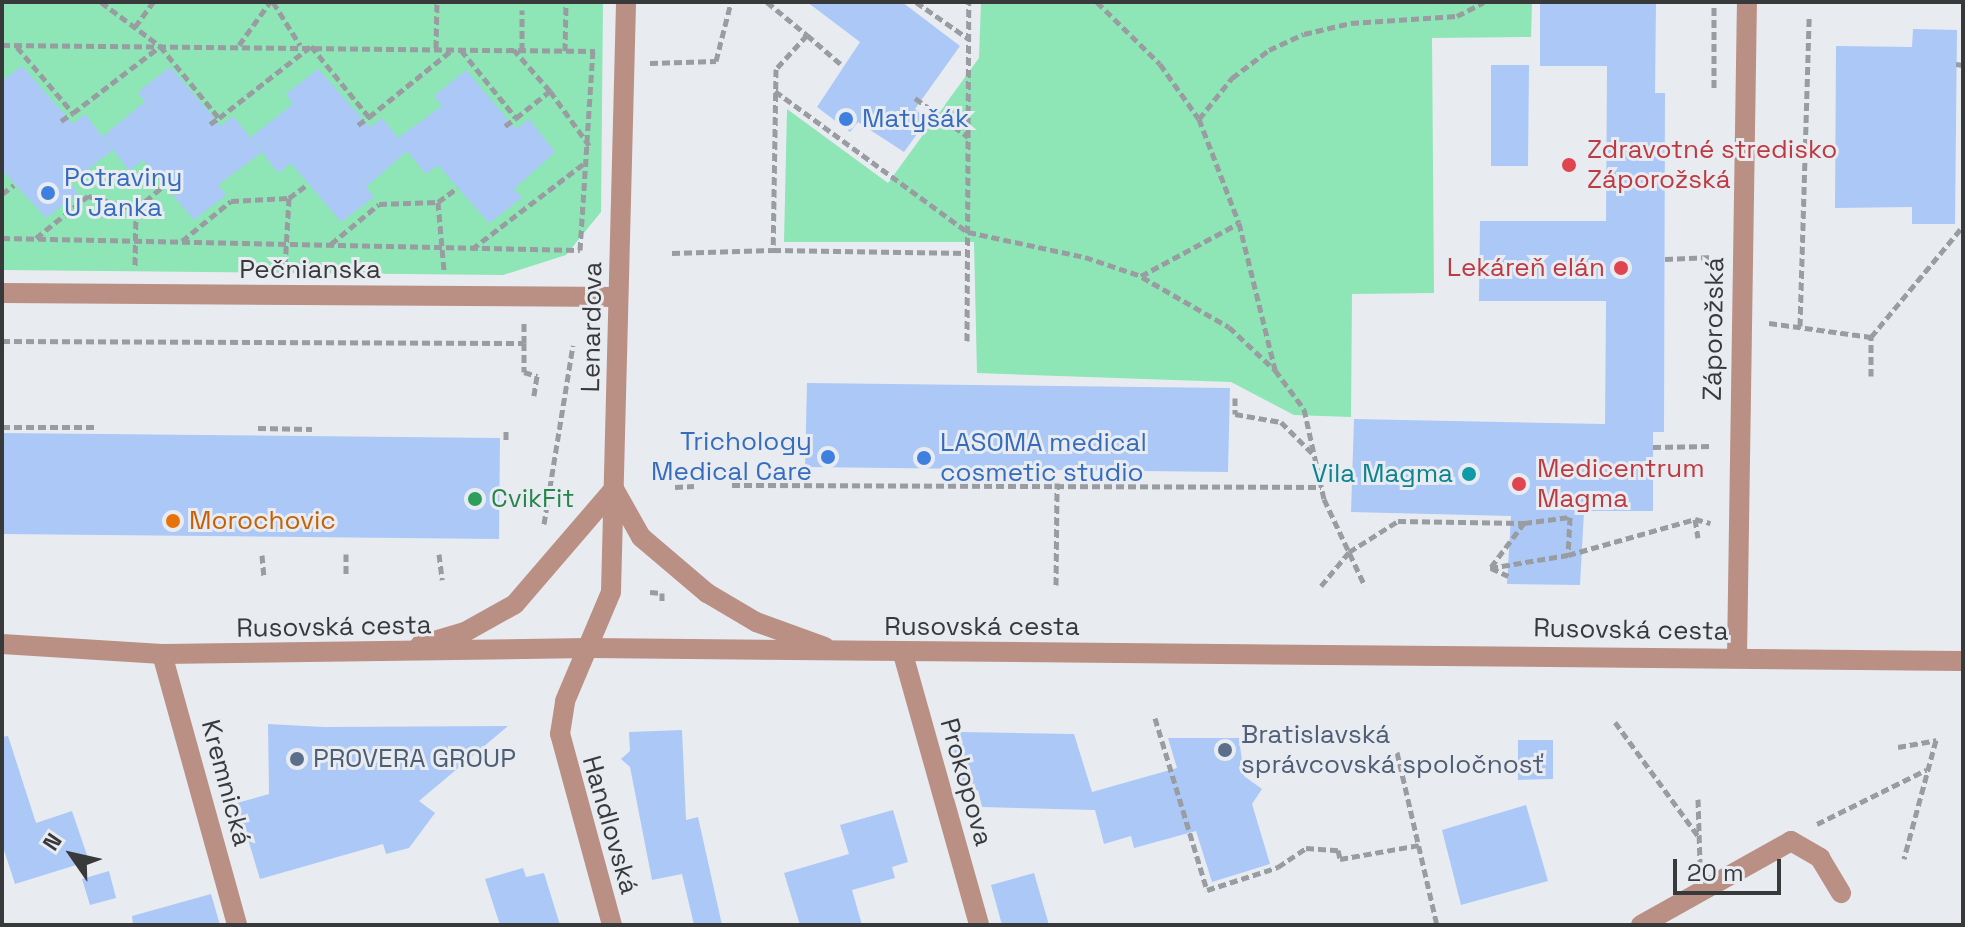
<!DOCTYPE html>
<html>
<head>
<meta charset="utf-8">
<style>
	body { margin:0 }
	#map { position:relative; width:1965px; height:927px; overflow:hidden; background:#e8ecf1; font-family:"Space Grotesk",sans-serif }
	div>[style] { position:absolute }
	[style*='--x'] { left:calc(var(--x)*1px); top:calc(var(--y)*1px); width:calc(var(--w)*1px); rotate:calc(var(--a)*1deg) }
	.green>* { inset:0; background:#8ee5b6 }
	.building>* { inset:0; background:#acc8f7 }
	.path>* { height:5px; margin-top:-2.5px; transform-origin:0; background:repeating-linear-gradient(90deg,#999ca0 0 8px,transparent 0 12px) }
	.minor>* { height:20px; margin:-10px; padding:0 10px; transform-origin:10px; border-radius:10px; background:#ba8f84 }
	.dots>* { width:22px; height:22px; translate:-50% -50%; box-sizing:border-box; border:4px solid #e8ecf1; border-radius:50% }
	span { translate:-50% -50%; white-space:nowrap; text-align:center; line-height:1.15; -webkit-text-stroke:6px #e8ecf1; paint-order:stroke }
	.shop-label { font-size:26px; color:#366cbe }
	.left { translate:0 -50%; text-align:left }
	.right { translate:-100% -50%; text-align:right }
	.health-label { font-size:26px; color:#be3a42 }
	.street-label { font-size:26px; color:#38393b }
	.culture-label { font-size:26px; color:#0d838f }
	.leisure-label { font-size:26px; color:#27864d }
	.food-label { font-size:26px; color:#c56008 }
	.service-label { font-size:26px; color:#4e5e75 }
	.frame { position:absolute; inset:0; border:4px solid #38393b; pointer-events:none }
	.north { position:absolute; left:32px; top:815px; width:80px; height:80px; -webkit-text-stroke:6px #e8ecf1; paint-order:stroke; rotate:304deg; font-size:22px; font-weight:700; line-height:32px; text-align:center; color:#38393b }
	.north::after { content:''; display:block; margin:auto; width:28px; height:36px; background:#38393b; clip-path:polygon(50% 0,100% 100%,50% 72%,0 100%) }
	.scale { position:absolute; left:1673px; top:859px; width:108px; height:36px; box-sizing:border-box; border:4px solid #38393b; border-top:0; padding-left:10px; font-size:24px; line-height:28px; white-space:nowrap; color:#38393b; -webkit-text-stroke:6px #e8ecf1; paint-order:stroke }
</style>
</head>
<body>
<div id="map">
	<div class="green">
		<i style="clip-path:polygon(2px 2px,603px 2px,601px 212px,566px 255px,503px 275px,2px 270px)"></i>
		<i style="clip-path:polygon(981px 2px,1532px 2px,1531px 37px,1432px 38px,1434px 293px,1352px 294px,1351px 417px,1294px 415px,1231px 382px,977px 373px,974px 242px,784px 242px,787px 109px,888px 183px,979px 58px)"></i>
	</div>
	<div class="building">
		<i style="clip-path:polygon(807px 2px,902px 2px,960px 46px,915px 109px,928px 119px,904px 152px,858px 122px,850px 132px,817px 107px,860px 42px)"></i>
		<i style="clip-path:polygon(1540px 2px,1656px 2px,1655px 93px,1665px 93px,1664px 432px,1653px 432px,1653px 511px,1584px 511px,1580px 585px,1507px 584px,1511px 516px,1351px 512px,1354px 419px,1605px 424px,1606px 301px,1479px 301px,1480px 221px,1606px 221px,1607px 66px,1540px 66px)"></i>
		<i style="clip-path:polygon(1913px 29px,1957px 30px,1955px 224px,1912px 224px,1912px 207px,1835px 208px,1836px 46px,1912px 47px)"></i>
		<i style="clip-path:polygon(1491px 65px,1529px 65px,1528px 166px,1491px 166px)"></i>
		<i style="clip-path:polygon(22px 66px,73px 124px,85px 114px,113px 150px,70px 183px,78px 193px,46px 218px,2px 170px,2px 81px)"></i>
		<i style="clip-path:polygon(170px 67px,221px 126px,233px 116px,262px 152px,218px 185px,226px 195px,194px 220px,143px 160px,129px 171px,103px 136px,145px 102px,138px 92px)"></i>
		<i style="clip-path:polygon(318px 69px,370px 127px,382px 118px,398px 138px,442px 106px,434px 96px,466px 70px,516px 129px,529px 119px,555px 152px,514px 189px,522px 198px,489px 223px,438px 165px,426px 174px,407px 151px,366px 187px,374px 197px,341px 222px,291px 163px,278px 173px,251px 137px,293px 104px,286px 94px)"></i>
		<i style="clip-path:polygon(807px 383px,1230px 388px,1228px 472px,805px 467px)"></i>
		<i style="clip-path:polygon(2px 433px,500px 438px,499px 539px,2px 534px)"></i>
		<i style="clip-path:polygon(268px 724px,324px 727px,508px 726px,419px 801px,435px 813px,409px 848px,386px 854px,383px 844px,260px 879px,237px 803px,269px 794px)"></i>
		<i style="clip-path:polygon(682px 730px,686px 820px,698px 817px,722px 925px,694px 925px,682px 874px,652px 880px,630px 767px,621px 759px,630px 751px,629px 732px)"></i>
		<i style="clip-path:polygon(961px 732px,1074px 734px,1092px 792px,1177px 768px,1168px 738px,1239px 738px,1244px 776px,1262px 789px,1252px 804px,1270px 864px,1212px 882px,1196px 831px,1134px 848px,1131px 836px,1104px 844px,1095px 810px,982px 807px,978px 790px,965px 793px,952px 746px)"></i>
		<i style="clip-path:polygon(8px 736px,36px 823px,72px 811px,89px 861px,15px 884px,2px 844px,2px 737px)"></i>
		<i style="clip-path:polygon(1518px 740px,1553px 740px,1553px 779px,1518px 780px)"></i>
		<i style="clip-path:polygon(1526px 805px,1548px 881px,1461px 905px,1442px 830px)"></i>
		<i style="clip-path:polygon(893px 810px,908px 862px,892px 867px,895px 878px,852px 890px,862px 925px,800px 925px,784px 873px,849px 854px,840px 825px)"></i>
		<i style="clip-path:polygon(523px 868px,526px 877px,544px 873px,560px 925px,500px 925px,485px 879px)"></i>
		<i style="clip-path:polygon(109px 871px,116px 898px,90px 905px,82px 879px)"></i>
		<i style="clip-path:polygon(1034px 873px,1049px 925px,1002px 925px,991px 885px)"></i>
		<i style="clip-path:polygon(211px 894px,220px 925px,133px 925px,132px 916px)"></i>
	</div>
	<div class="path">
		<i style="--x:101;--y:2;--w:74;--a:36.7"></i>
		<i style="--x:160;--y:46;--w:93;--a:50.7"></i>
		<i style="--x:219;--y:118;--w:117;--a:-38"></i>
		<i style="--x:311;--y:46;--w:92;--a:50.8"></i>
		<i style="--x:369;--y:117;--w:107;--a:-38.9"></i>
		<i style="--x:273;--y:2;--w:51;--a:57.9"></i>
		<i style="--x:767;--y:2;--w:52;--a:39.5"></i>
		<i style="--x:807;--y:35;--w:46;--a:132.4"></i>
		<i style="--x:776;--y:69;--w:181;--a:90.9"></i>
		<i style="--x:773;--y:250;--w:195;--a:0.9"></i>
		<i style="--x:916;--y:2;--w:65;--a:34.9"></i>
		<i style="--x:1097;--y:2;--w:88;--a:44.5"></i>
		<i style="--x:1160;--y:64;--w:67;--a:54.7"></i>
		<i style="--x:1199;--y:119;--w:111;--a:69"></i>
		<i style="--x:1239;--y:223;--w:151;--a:76.2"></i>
		<i style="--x:135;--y:27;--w:31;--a:-54"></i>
		<i style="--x:807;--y:35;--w:48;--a:40.7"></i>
		<i style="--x:2;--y:45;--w:593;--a:0.58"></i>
		<i style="--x:239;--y:45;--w:53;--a:-54.2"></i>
		<i style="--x:17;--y:47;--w:87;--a:49.7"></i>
		<i style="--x:73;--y:113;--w:107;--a:-37.4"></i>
		<i style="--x:436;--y:48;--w:46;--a:-88.8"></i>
		<i style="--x:461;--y:50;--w:87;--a:51"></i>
		<i style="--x:516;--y:118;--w:43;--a:-38.5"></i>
		<i style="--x:550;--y:91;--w:55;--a:-131.3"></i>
		<i style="--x:522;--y:50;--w:40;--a:-90"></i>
		<i style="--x:565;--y:51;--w:49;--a:-88.8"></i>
		<i style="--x:650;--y:63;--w:66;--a:-1.7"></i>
		<i style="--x:716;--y:61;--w:61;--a:-75.7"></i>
		<i style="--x:1956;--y:64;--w:7;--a:8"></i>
		<i style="--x:1714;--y:88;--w:86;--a:-90"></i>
		<i style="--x:550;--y:91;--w:67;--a:54.2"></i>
		<i style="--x:775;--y:91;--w:239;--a:36.2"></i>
		<i style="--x:968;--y:232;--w:120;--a:12.1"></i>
		<i style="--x:1085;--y:257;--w:59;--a:18.7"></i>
		<i style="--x:1141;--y:276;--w:111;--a:-28.4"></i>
		<i style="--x:915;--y:98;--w:66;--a:36.3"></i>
		<i style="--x:1199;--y:119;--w:53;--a:-51.2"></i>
		<i style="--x:1232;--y:78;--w:46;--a:-37.1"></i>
		<i style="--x:1269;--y:50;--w:38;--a:-25"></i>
		<i style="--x:1304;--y:34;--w:48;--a:-13.2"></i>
		<i style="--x:1351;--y:23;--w:106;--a:-3.8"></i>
		<i style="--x:1457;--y:16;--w:30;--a:-27"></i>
		<i style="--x:61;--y:121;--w:14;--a:-34"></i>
		<i style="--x:210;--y:124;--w:11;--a:-34"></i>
		<i style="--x:358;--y:125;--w:14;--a:-36"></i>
		<i style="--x:505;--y:126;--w:14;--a:-36"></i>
		<i style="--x:2;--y:194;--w:15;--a:-37"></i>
		<i style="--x:289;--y:198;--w:22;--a:-36"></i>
		<i style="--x:438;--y:202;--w:24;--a:-36"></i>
		<i style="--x:136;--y:209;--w:34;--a:-40"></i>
		<i style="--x:2;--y:238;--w:578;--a:1.19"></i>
		<i style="--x:580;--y:250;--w:199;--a:-86.3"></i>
		<i style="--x:36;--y:238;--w:67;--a:-38.9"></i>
		<i style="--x:88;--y:196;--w:50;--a:15.2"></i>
		<i style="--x:136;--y:209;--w:57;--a:91"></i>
		<i style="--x:182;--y:241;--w:63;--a:-39.2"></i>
		<i style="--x:231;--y:201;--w:58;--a:-3"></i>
		<i style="--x:289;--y:198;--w:70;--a:93.3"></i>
		<i style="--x:331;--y:244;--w:62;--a:-39.8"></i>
		<i style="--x:379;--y:204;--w:59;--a:-1.9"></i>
		<i style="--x:438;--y:202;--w:69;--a:85"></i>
		<i style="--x:472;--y:249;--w:145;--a:-37.4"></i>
		<i style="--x:672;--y:253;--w:101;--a:-1.7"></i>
		<i style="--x:1665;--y:259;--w:48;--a:-2.4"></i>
		<i style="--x:1142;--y:277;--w:100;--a:29.9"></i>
		<i style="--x:1229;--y:327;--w:63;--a:43.1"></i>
		<i style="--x:1275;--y:370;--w:49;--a:53.4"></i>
		<i style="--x:1304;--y:409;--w:92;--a:77.5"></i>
		<i style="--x:1324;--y:499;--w:96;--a:64.8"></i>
		<i style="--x:1769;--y:323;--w:103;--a:7.8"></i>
		<i style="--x:1800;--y:326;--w:308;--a:-88.3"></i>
		<i style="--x:2;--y:341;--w:522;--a:0.22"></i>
		<i style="--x:524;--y:343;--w:21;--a:-90"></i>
		<i style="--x:967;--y:341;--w:339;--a:-89.7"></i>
		<i style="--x:524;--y:343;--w:29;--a:90"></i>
		<i style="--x:524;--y:372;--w:14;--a:17"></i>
		<i style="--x:537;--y:376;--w:20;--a:99"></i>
		<i style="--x:1871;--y:376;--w:39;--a:-90"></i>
		<i style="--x:1871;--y:337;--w:144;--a:-50.3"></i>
		<i style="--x:1235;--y:398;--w:16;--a:90"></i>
		<i style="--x:1235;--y:414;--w:47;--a:9.9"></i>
		<i style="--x:1281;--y:422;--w:45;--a:45"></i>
		<i style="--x:2;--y:427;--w:96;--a:0"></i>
		<i style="--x:258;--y:428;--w:54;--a:1.1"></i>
		<i style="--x:506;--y:440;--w:11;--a:-90"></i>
		<i style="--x:1653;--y:447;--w:59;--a:-1"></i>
		<i style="--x:732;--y:485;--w:589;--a:0.19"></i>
		<i style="--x:675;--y:487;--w:19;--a:-3"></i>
		<i style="--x:1695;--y:519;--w:19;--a:81"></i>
		<i style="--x:544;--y:524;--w:181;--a:-80.8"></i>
		<i style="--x:346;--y:554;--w:23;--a:90"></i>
		<i style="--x:439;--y:554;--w:26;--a:83"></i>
		<i style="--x:262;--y:555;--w:21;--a:85"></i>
		<i style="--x:1491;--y:567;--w:55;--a:-53.1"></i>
		<i style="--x:1524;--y:523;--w:46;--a:-7.4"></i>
		<i style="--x:1570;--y:517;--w:38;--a:93"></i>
		<i style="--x:1490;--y:568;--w:79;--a:-9.5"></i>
		<i style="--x:1568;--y:555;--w:132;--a:-15.8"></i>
		<i style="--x:1695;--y:519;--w:16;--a:15"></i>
		<i style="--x:1491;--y:568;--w:19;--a:25"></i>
		<i style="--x:1056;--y:585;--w:102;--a:-89.4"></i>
		<i style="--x:1321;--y:586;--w:44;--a:-50.5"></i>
		<i style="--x:1349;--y:552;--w:58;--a:-32.3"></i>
		<i style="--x:1398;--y:521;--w:126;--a:0.9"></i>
		<i style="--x:650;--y:592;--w:12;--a:5"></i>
		<i style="--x:662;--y:593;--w:11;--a:90"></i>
		<i style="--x:1155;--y:718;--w:180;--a:73.2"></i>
		<i style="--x:1207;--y:890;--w:75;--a:-17.9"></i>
		<i style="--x:1278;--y:867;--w:34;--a:-34"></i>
		<i style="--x:1306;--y:848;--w:32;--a:4"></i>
		<i style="--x:1338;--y:850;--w:9;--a:77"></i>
		<i style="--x:1340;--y:859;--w:80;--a:-10"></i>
		<i style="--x:1615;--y:722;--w:142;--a:53.9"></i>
		<i style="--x:1898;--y:747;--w:39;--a:-10"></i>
		<i style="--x:1936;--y:740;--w:123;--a:105.1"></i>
		<i style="--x:1397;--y:752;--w:178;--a:77"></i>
		<i style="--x:1698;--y:799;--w:63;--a:88.2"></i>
		<i style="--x:1817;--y:824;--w:122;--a:-26.4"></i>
	</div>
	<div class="minor">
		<i style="--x:2;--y:293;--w:616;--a:0.37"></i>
		<i style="--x:614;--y:489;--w:55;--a:60.6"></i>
		<i style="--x:641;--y:537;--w:87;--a:40.3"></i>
		<i style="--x:707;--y:593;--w:57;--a:30.6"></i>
		<i style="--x:756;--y:622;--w:73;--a:19.9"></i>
		<i style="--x:2;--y:644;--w:160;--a:3.6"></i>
		<i style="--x:162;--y:654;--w:427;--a:-0.8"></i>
		<i style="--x:589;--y:648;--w:1374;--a:0.54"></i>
		<i style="--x:420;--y:645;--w:47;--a:-16.1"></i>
		<i style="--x:465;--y:632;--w:57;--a:-29.2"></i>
		<i style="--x:515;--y:604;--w:152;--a:-49.3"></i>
		<i style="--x:162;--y:654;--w:281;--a:74.5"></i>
		<i style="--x:903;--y:654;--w:281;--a:74.3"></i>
		<i style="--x:1737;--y:657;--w:655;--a:-89.13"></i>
		<i style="--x:612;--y:925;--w:198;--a:-105.2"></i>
		<i style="--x:560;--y:734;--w:33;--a:-81"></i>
		<i style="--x:565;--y:701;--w:118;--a:-67.1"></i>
		<i style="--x:611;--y:592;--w:590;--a:-88.54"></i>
		<i style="--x:1641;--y:925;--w:172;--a:-29.2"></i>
		<i style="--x:1791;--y:841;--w:34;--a:30"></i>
		<i style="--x:1820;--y:858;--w:41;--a:59"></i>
	</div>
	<div class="dots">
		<i style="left:846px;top:119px;background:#3f7fe0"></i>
		<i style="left:1569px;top:165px;background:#e0444e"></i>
		<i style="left:48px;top:193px;background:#3f7fe0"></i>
		<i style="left:1621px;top:268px;background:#e0444e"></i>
		<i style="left:828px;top:457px;background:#3f7fe0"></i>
		<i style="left:924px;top:458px;background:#3f7fe0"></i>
		<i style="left:1469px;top:474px;background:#0f9aa8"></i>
		<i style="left:1519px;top:484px;background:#e0444e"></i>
		<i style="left:475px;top:499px;background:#2e9e5b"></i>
		<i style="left:173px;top:521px;background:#e8710a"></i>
		<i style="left:1225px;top:750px;background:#5c6f8a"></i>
		<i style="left:297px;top:759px;background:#5c6f8a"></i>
	</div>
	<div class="shop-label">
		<span class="left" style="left:862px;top:119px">Matyšák</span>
		<span class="left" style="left:64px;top:193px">Potraviny<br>U Janka</span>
		<span class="right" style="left:812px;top:457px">Trichology<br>Medical Care</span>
		<span class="left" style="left:940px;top:458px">LASOMA medical<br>cosmetic studio</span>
	</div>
	<div class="health-label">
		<span class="left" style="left:1587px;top:165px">Zdravotné stredisko<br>Záporožská</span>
		<span class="right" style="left:1605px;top:268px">Lekáreň elán</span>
		<span class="left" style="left:1537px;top:484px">Medicentrum<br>Magma</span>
	</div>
	<div class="street-label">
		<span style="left:310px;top:270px">Pečnianska</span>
		<span style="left:592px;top:327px;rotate:-89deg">Lenardova</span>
		<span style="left:1714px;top:329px;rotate:-89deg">Záporožská</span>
		<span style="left:334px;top:627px;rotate:-1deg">Rusovská cesta</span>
		<span style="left:982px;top:627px">Rusovská cesta</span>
		<span style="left:1631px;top:630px;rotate:1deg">Rusovská cesta</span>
		<span style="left:966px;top:782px;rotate:74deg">Prokopova</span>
		<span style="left:226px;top:783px;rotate:75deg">Kremnická</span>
		<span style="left:610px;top:825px;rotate:74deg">Handlovská</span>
	</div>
	<div class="culture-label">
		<span class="right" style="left:1453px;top:474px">Vila Magma</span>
	</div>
	<div class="leisure-label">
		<span class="left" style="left:491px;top:499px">CvikFit</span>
	</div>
	<div class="food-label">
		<span class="left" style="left:189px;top:521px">Morochovic</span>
	</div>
	<div class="service-label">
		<span class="left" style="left:1241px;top:750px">Bratislavská<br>správcovská spoločnosť</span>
		<span class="left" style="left:313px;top:759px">PROVERA GROUP</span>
	</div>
	<div class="frame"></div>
	<div class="north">N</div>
	<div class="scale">20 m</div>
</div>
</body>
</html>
